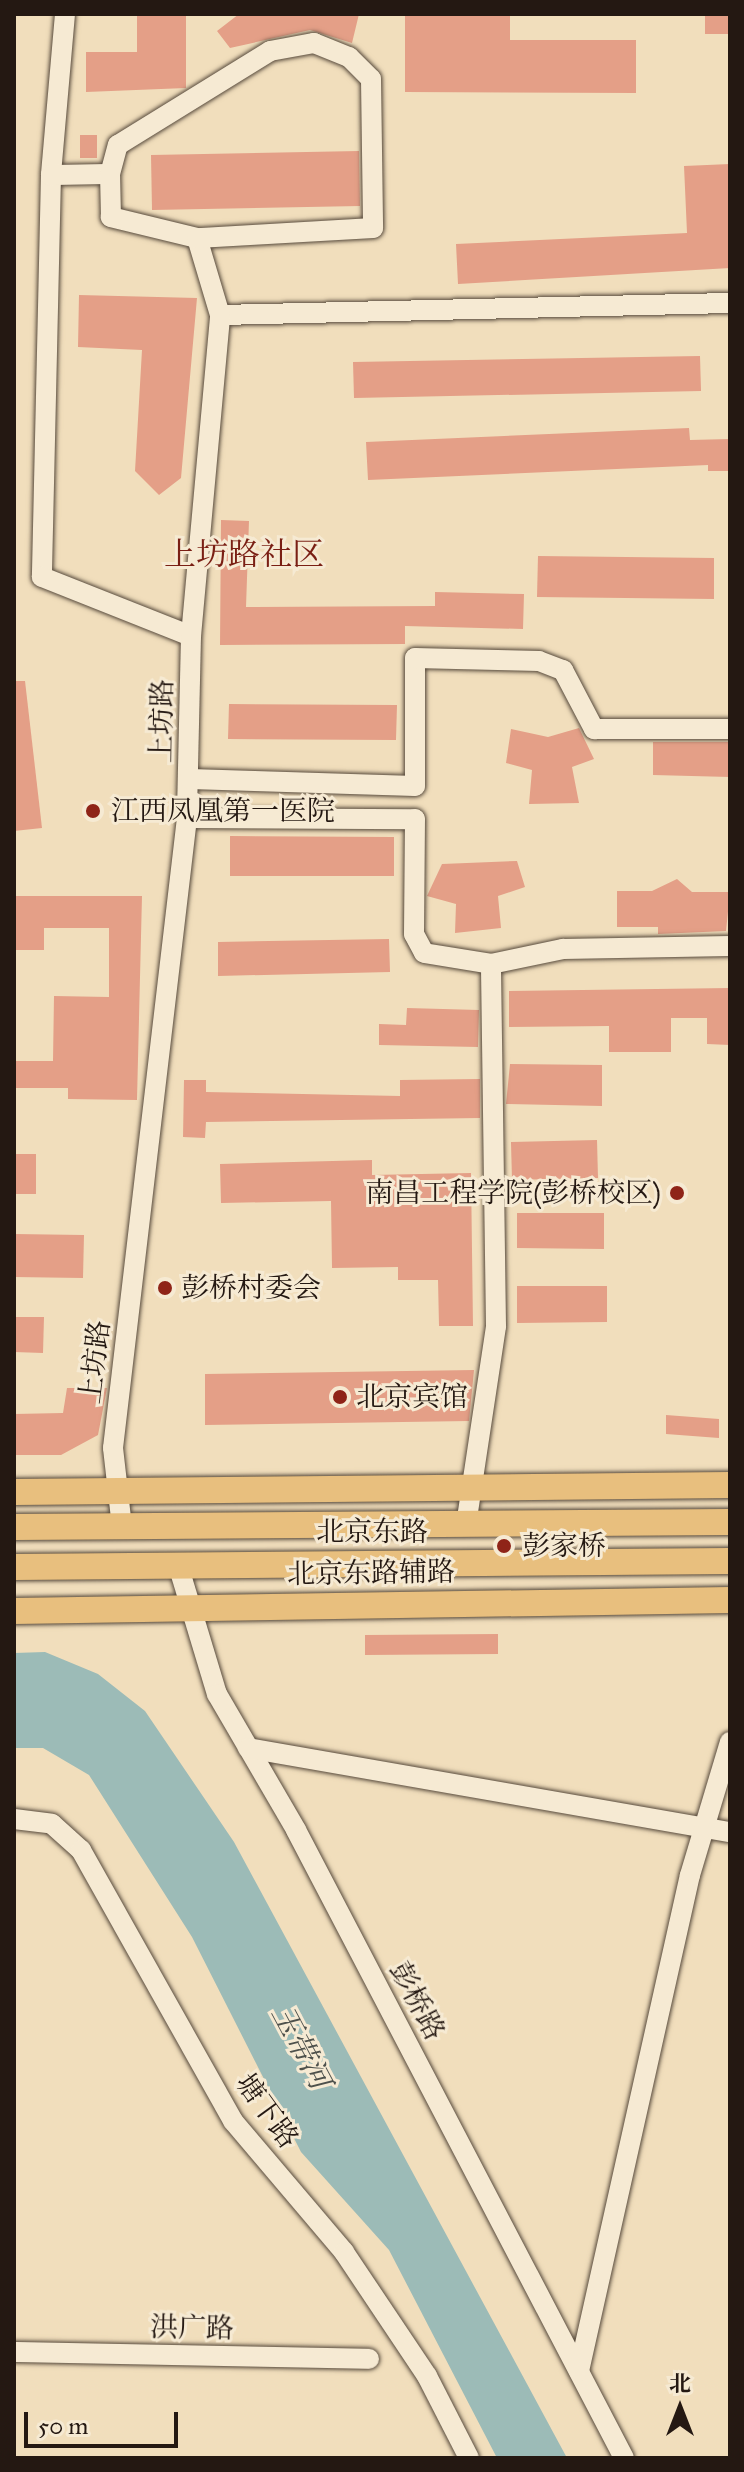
<!DOCTYPE html>
<html>
<head>
<meta charset="utf-8">
<style>
	body { margin:0 }
	#map { position:relative; width:744px; height:2472px; overflow:hidden; background:#f1debc; font-family:"IM FELL Great Primer","Noto Serif SC",serif }
	div>[style] { position:absolute }
	[style*='--x'] { left:calc(var(--x)*1px); top:calc(var(--y)*1px); width:calc(var(--w)*1px); rotate:calc(var(--a)*1deg) }
	.water>* { inset:0; background:#9cbbb7 }
	.building>* { inset:0; background:#e49f87 }
	.roads { filter:drop-shadow(0 0 2px #574a3c) drop-shadow(0 0 2px #574a3c) }
	.minor>* { height:20px; margin:-10px; padding:0 10px; transform-origin:10px; border-radius:10px; background:#f6ead3 }
	.major>* { height:26px; margin:-13px; padding:0 13px; transform-origin:13px; border-radius:13px; background:#e8bf7e }
	.dots>* { width:22px; height:22px; translate:-50% -50%; box-sizing:border-box; border:4px solid #f6ead3; border-radius:50% }
	span { translate:-50% -50%; white-space:nowrap; text-align:center; line-height:1.15; -webkit-text-stroke:6px #f6ead3; paint-order:stroke }
	.street-label { font-size:28px; color:#241812 }
	.poi-label { font-size:28px; color:#241812 }
	.left { translate:0 -50%; text-align:left }
	.right { translate:-100% -50%; text-align:right }
	.water-label { font-size:30px; color:#4e514c; font-style:italic }
	.quarter-label { font-size:32px; color:#7a1f14 }
	.frame { position:absolute; inset:0; border:16px solid #241812; pointer-events:none }
	.north { position:absolute; left:640px; top:2368px; width:80px; height:80px; -webkit-text-stroke:6px #f6ead3; paint-order:stroke; rotate:0deg; font-size:22px; font-weight:700; line-height:32px; text-align:center; color:#241812 }
	.north::after { content:''; display:block; margin:auto; width:28px; height:36px; background:#241812; clip-path:polygon(50% 0,100% 100%,50% 72%,0 100%) }
	.scale { position:absolute; left:24px; top:2412px; width:154px; height:36px; box-sizing:border-box; border:4px solid #241812; border-top:0; padding-left:10px; font-size:24px; line-height:28px; white-space:nowrap; color:#241812; -webkit-text-stroke:6px #f6ead3; paint-order:stroke }
</style>
</head>
<body>
<div id="map">
	<div class="water">
		<i style="clip-path:polygon(45px 1652px,98px 1674px,145px 1711px,234px 1842px,567px 2458px,497px 2458px,389px 2250px,301px 2152px,192px 1937px,89px 1775px,43px 1748px,14px 1748px,14px 1653px)"></i>
	</div>
	<div class="building">
		<i style="clip-path:polygon(137px 14px,186px 14px,186px 88px,86px 92px,86px 52px,137px 52px)"></i>
		<i style="clip-path:polygon(239px 14px,359px 14px,352px 43px,310px 30px,230px 48px,217px 31px)"></i>
		<i style="clip-path:polygon(405px 14px,510px 14px,510px 40px,636px 40px,636px 93px,405px 92px)"></i>
		<i style="clip-path:polygon(705px 14px,730px 14px,730px 34px,705px 34px)"></i>
		<i style="clip-path:polygon(80px 135px,97px 135px,97px 158px,80px 158px)"></i>
		<i style="clip-path:polygon(359px 151px,360px 206px,152px 210px,151px 155px)"></i>
		<i style="clip-path:polygon(730px 164px,730px 268px,458px 284px,456px 244px,687px 233px,684px 166px)"></i>
		<i style="clip-path:polygon(79px 295px,197px 298px,181px 478px,159px 495px,135px 471px,142px 350px,78px 347px)"></i>
		<i style="clip-path:polygon(700px 356px,701px 391px,354px 398px,353px 362px)"></i>
		<i style="clip-path:polygon(689px 428px,690px 440px,730px 439px,730px 471px,708px 471px,708px 465px,368px 480px,366px 442px)"></i>
		<i style="clip-path:polygon(221px 520px,249px 521px,246px 607px,435px 606px,435px 592px,524px 594px,523px 629px,405px 626px,405px 644px,220px 645px)"></i>
		<i style="clip-path:polygon(538px 556px,714px 558px,714px 599px,537px 597px)"></i>
		<i style="clip-path:polygon(14px 681px,25px 681px,42px 828px,14px 831px)"></i>
		<i style="clip-path:polygon(229px 704px,397px 705px,396px 740px,228px 739px)"></i>
		<i style="clip-path:polygon(579px 728px,594px 759px,572px 767px,579px 803px,529px 804px,532px 770px,506px 763px,511px 729px,548px 737px)"></i>
		<i style="clip-path:polygon(653px 742px,730px 742px,730px 777px,653px 775px)"></i>
		<i style="clip-path:polygon(230px 836px,394px 837px,394px 876px,230px 876px)"></i>
		<i style="clip-path:polygon(517px 861px,525px 887px,498px 896px,501px 928px,455px 933px,456px 904px,427px 896px,442px 864px)"></i>
		<i style="clip-path:polygon(677px 879px,692px 892px,730px 892px,726px 931px,658px 934px,658px 927px,617px 927px,617px 891px,652px 891px)"></i>
		<i style="clip-path:polygon(14px 896px,142px 896px,137px 1100px,68px 1099px,68px 1088px,14px 1088px,14px 1061px,53px 1061px,54px 996px,109px 997px,109px 928px,44px 928px,44px 950px,14px 950px)"></i>
		<i style="clip-path:polygon(389px 939px,390px 972px,218px 976px,218px 942px)"></i>
		<i style="clip-path:polygon(730px 988px,730px 1045px,707px 1044px,707px 1018px,671px 1018px,671px 1052px,609px 1052px,609px 1026px,509px 1027px,509px 991px)"></i>
		<i style="clip-path:polygon(407px 1008px,479px 1010px,478px 1047px,379px 1045px,379px 1024px,406px 1025px)"></i>
		<i style="clip-path:polygon(510px 1064px,602px 1065px,602px 1106px,506px 1104px)"></i>
		<i style="clip-path:polygon(480px 1079px,480px 1118px,206px 1122px,205px 1138px,183px 1137px,184px 1080px,206px 1080px,206px 1092px,400px 1096px,400px 1080px)"></i>
		<i style="clip-path:polygon(597px 1140px,598px 1178px,512px 1180px,511px 1142px)"></i>
		<i style="clip-path:polygon(14px 1154px,36px 1154px,36px 1194px,14px 1194px)"></i>
		<i style="clip-path:polygon(372px 1160px,372px 1175px,471px 1173px,473px 1326px,439px 1326px,438px 1280px,398px 1280px,398px 1267px,332px 1268px,331px 1201px,221px 1203px,220px 1164px)"></i>
		<i style="clip-path:polygon(517px 1213px,604px 1213px,604px 1249px,517px 1248px)"></i>
		<i style="clip-path:polygon(14px 1234px,84px 1235px,83px 1278px,14px 1277px)"></i>
		<i style="clip-path:polygon(517px 1286px,607px 1286px,607px 1322px,517px 1323px)"></i>
		<i style="clip-path:polygon(14px 1317px,44px 1317px,43px 1353px,14px 1352px)"></i>
		<i style="clip-path:polygon(474px 1370px,469px 1421px,205px 1425px,205px 1374px)"></i>
		<i style="clip-path:polygon(67px 1388px,107px 1388px,98px 1435px,61px 1455px,14px 1455px,14px 1414px,63px 1413px)"></i>
		<i style="clip-path:polygon(666px 1415px,719px 1419px,719px 1438px,666px 1434px)"></i>
		<i style="clip-path:polygon(498px 1634px,498px 1654px,365px 1655px,365px 1635px)"></i>
	</div>
	<div class="roads">
		<div class="minor">
			<i style="--x:65;--y:14;--w:162;--a:95"></i>
			<i style="--x:51;--y:175;--w:402;--a:91.3"></i>
			<i style="--x:42;--y:577;--w:160;--a:21.6"></i>
			<i style="--x:191;--y:636;--w:182;--a:91.3"></i>
			<i style="--x:187;--y:818;--w:634;--a:96.7"></i>
			<i style="--x:113;--y:1448;--w:80;--a:83.5"></i>
			<i style="--x:51;--y:175;--w:59;--a:-1"></i>
			<i style="--x:220;--y:315;--w:510;--a:-1.35"></i>
			<i style="--x:191;--y:636;--w:322;--a:-84.8"></i>
			<i style="--x:220;--y:315;--w:80;--a:-106.6"></i>
			<i style="--x:197;--y:238;--w:89;--a:-166.3"></i>
			<i style="--x:111;--y:217;--w:43;--a:-91.3"></i>
			<i style="--x:110;--y:174;--w:30;--a:-75"></i>
			<i style="--x:118;--y:145;--w:179;--a:-31.7"></i>
			<i style="--x:270;--y:51;--w:45;--a:-10.3"></i>
			<i style="--x:314;--y:43;--w:38;--a:22"></i>
			<i style="--x:349;--y:57;--w:31;--a:45"></i>
			<i style="--x:371;--y:79;--w:149;--a:89.2"></i>
			<i style="--x:373;--y:228;--w:176;--a:176.7"></i>
			<i style="--x:190;--y:779;--w:225;--a:1.8"></i>
			<i style="--x:415;--y:786;--w:128;--a:-90"></i>
			<i style="--x:415;--y:658;--w:124;--a:1.4"></i>
			<i style="--x:539;--y:661;--w:26;--a:21"></i>
			<i style="--x:563;--y:670;--w:67;--a:62.3"></i>
			<i style="--x:594;--y:729;--w:136;--a:0"></i>
			<i style="--x:187;--y:818;--w:228;--a:0.3"></i>
			<i style="--x:415;--y:819;--w:115;--a:90.5"></i>
			<i style="--x:414;--y:934;--w:21;--a:62"></i>
			<i style="--x:424;--y:953;--w:68;--a:9.3"></i>
			<i style="--x:491;--y:964;--w:74;--a:-11.8"></i>
			<i style="--x:563;--y:949;--w:167;--a:-1"></i>
			<i style="--x:466;--y:1525;--w:201;--a:-81.4"></i>
			<i style="--x:496;--y:1326;--w:362;--a:-90.8"></i>
			<i style="--x:178;--y:1565;--w:135;--a:73.2"></i>
			<i style="--x:217;--y:1694;--w:157;--a:59.8"></i>
			<i style="--x:296;--y:1830;--w:708;--a:62.42"></i>
			<i style="--x:248;--y:1748;--w:489;--a:9.9"></i>
			<i style="--x:14;--y:1819;--w:38;--a:7"></i>
			<i style="--x:52;--y:1824;--w:39;--a:42"></i>
			<i style="--x:81;--y:1850;--w:311;--a:60.7"></i>
			<i style="--x:233;--y:2121;--w:172;--a:49.7"></i>
			<i style="--x:344;--y:2252;--w:149;--a:56.2"></i>
			<i style="--x:427;--y:2376;--w:92;--a:62.9"></i>
			<i style="--x:14;--y:2352;--w:355;--a:1.1"></i>
			<i style="--x:579;--y:2371;--w:508;--a:-77.39"></i>
			<i style="--x:690;--y:1875;--w:139;--a:-73.3"></i>
		</div>
		<div class="major">
			<i style="--x:14;--y:1492;--w:716;--a:-0.56"></i>
			<i style="--x:14;--y:1527;--w:716;--a:-0.4"></i>
			<i style="--x:14;--y:1567;--w:716;--a:-0.48"></i>
			<i style="--x:14;--y:1611;--w:716;--a:-0.88"></i>
		</div>
	</div>
	<div class="dots">
		<i style="left:93px;top:811px;background:#8f2418"></i>
		<i style="left:677px;top:1193px;background:#8f2418"></i>
		<i style="left:165px;top:1288px;background:#8f2418"></i>
		<i style="left:340px;top:1397px;background:#8f2418"></i>
		<i style="left:504px;top:1546px;background:#8f2418"></i>
	</div>
	<div class="street-label">
		<span style="left:162px;top:721px;rotate:-89deg">上坊路</span>
		<span style="left:95px;top:1362px;rotate:-83deg">上坊路</span>
		<span style="left:372px;top:1532px">北京东路</span>
		<span style="left:371px;top:1573px;rotate:-1deg">北京东路辅路</span>
		<span style="left:417px;top:2001px;rotate:62deg">彭桥路</span>
		<span style="left:267px;top:2111px;rotate:54deg">塘下路</span>
		<span style="left:192px;top:2328px;rotate:1deg">洪广路</span>
	</div>
	<div class="poi-label">
		<span class="left" style="left:111px;top:811px">江西凤凰第一医院</span>
		<span class="right" style="left:661px;top:1193px">南昌工程学院(彭桥校区)</span>
		<span class="left" style="left:181px;top:1288px">彭桥村委会</span>
		<span class="left" style="left:356px;top:1397px">北京宾馆</span>
		<span class="left" style="left:522px;top:1546px">彭家桥</span>
	</div>
	<div class="water-label">
		<span style="left:301px;top:2047px;rotate:62deg">玉带河</span>
	</div>
	<div class="quarter-label">
		<span style="left:244px;top:555px">上坊路社区</span>
	</div>
	<div class="frame"></div>
	<div class="north">北</div>
	<div class="scale">50 m</div>
</div>
</body>
</html>
